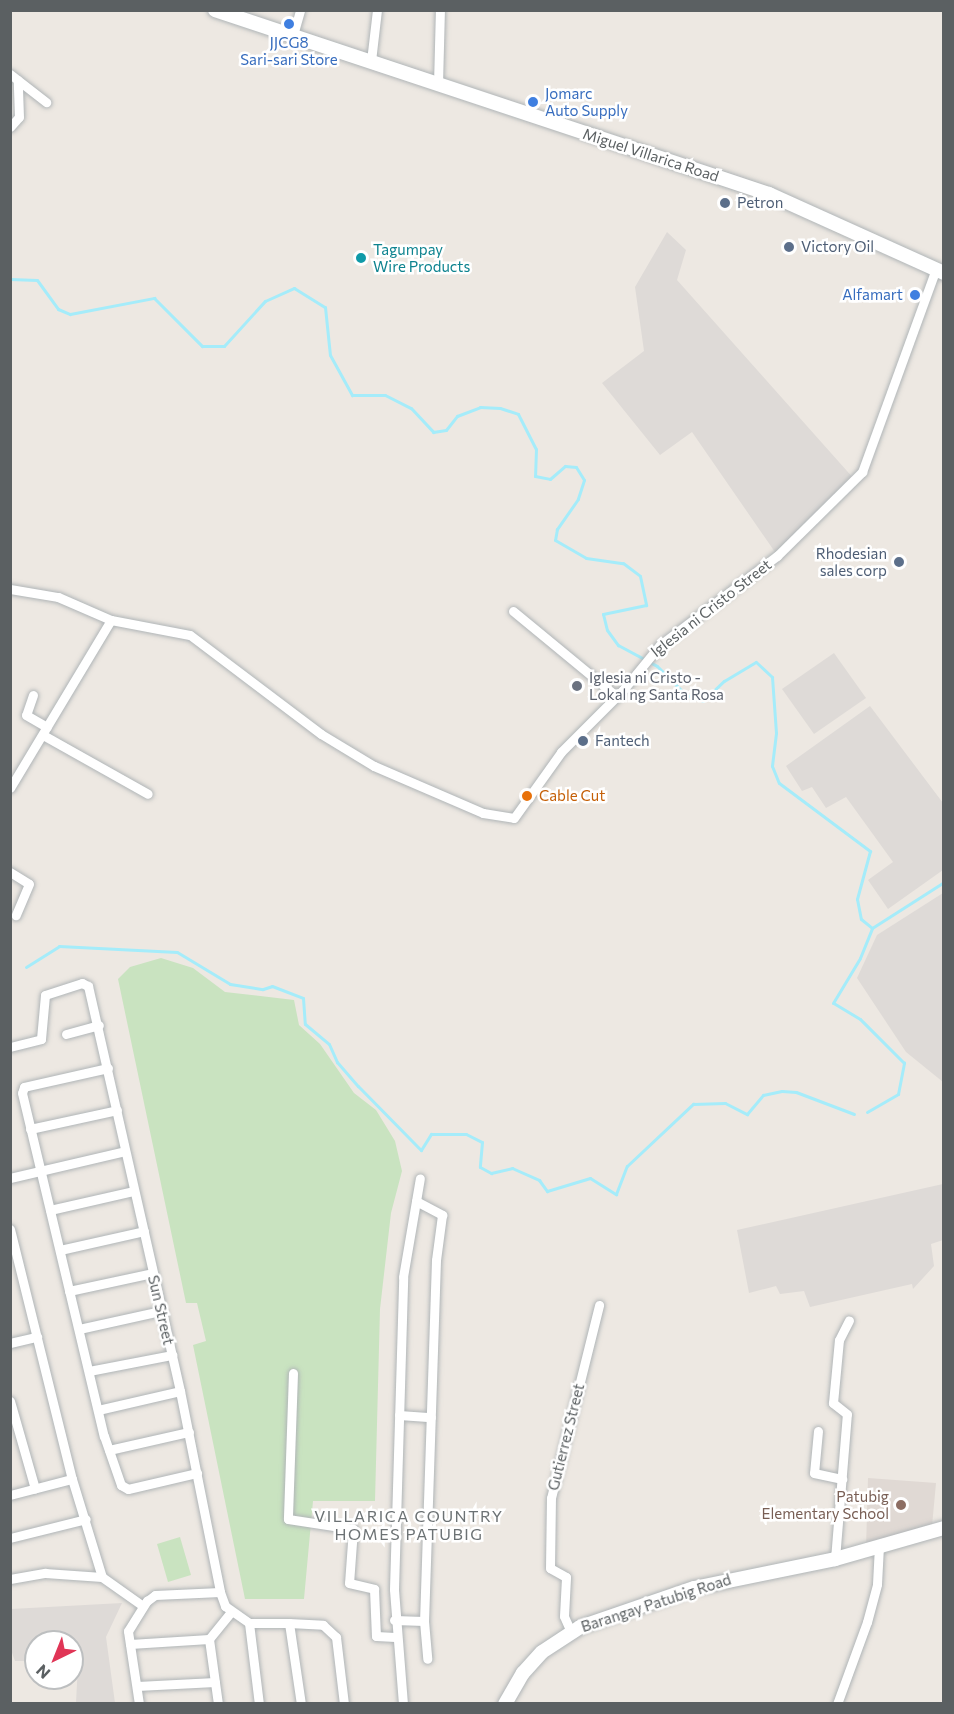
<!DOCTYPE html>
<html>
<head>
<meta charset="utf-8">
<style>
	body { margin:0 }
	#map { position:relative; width:954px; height:1714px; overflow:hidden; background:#ede8e2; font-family:Commissioner,sans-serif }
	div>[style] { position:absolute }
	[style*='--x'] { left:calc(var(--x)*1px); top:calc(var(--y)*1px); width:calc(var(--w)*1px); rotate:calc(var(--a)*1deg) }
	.industrial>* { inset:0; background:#dedad7 }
	.education>* { inset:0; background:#e0d9d4 }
	.green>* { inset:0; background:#c9e3c0 }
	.stream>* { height:3px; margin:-1.5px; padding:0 1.5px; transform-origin:1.5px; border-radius:1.5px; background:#a5ecfa }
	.roads { filter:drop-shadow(0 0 2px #b0b5b7) drop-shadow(0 0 2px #b0b5b7) }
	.street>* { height:9px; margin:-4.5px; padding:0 4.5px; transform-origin:4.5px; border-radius:4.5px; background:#fff }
	.secondary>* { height:14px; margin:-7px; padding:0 7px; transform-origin:7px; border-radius:7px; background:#fff }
	.dots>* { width:16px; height:16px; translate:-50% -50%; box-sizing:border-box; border:3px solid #fff; border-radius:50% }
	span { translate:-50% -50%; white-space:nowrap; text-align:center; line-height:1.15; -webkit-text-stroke:5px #fff; paint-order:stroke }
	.shop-label { font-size:15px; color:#366cbe }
	.left { translate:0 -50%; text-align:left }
	.right { translate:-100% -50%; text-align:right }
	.street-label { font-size:15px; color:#5b6062 }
	.service-label { font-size:15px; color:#4e5e75 }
	.culture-label { font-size:15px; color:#0d838f }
	.worship-label { font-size:15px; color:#5b616d }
	.food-label { font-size:15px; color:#c56008 }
	.education-label { font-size:15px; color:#785e54 }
	.neighbourhood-label { font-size:16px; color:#6c7274; letter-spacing:1.5px }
	.frame { position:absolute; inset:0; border:12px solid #5b6062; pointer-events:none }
	.north { position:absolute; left:24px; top:1630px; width:60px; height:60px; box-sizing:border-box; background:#fff; border:2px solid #bdbfc0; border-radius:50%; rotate:223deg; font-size:16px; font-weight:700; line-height:24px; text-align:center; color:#5b6062 }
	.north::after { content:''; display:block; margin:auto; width:21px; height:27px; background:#e03556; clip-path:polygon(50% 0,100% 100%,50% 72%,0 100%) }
</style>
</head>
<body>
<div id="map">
	<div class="industrial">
		<i style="clip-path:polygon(667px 232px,686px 250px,677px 280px,855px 480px,777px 555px,692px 432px,660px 455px,602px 383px,644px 351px,635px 287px)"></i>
		<i style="clip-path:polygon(834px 653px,866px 698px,814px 734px,782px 689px)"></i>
		<i style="clip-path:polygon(870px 706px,943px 803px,943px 870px,888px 909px,868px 880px,893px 862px,846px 797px,826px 808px,812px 787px,802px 791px,786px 766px)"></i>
		<i style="clip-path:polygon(943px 893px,943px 1082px,906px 1052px,857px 978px,877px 935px)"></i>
		<i style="clip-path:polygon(943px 1184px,943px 1240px,931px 1244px,934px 1266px,913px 1289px,912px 1284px,810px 1307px,804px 1291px,780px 1294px,776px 1286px,749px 1293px,737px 1230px)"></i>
		<i style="clip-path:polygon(122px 1603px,106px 1637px,115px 1703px,76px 1703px,78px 1663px,72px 1663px,72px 1642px,36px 1642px,36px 1661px,15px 1661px,11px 1650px,11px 1609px)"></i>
	</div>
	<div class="education">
		<i style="clip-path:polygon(868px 1478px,936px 1483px,932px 1526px,866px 1549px)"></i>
	</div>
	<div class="green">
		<i style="clip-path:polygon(161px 958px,193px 968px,225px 992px,294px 1000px,299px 1025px,320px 1044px,354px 1093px,376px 1110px,395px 1141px,402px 1171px,391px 1213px,380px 1309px,375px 1501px,313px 1501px,304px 1599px,245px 1599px,193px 1345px,206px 1341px,197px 1303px,186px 1303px,118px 979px,130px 967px)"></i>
		<i style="clip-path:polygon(180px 1537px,191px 1575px,168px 1582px,157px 1544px)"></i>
	</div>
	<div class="stream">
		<i style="--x:10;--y:279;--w:27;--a:2"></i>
		<i style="--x:37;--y:280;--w:36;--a:54"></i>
		<i style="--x:58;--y:309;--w:13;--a:23"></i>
		<i style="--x:70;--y:314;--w:86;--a:-10.8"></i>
		<i style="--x:154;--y:298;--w:68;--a:45"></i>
		<i style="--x:202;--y:346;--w:22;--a:0"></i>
		<i style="--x:224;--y:346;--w:61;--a:-47.7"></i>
		<i style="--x:265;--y:301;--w:32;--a:-24"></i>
		<i style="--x:294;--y:288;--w:36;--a:32"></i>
		<i style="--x:325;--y:307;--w:48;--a:84.1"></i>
		<i style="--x:330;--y:355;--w:46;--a:61.2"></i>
		<i style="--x:352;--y:395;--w:33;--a:0"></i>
		<i style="--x:385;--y:395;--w:29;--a:27"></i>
		<i style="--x:411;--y:408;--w:33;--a:47"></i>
		<i style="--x:433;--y:432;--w:13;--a:-9"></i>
		<i style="--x:446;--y:430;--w:18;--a:-52"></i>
		<i style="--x:457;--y:416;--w:25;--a:-21"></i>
		<i style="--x:480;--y:407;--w:20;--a:3"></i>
		<i style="--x:500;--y:408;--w:19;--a:18"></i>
		<i style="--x:518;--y:414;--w:39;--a:63"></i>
		<i style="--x:536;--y:449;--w:27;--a:92"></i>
		<i style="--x:535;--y:476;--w:15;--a:11"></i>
		<i style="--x:550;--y:479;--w:20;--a:-41"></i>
		<i style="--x:565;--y:466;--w:11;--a:5"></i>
		<i style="--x:576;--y:467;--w:15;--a:58"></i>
		<i style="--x:584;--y:480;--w:20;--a:108"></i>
		<i style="--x:578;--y:499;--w:37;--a:125"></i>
		<i style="--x:557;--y:529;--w:11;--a:100"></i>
		<i style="--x:555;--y:540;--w:36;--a:30"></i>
		<i style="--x:586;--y:558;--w:37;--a:8"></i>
		<i style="--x:623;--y:563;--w:21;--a:37"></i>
		<i style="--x:640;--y:576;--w:30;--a:78"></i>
		<i style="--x:646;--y:605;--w:44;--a:168.2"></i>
		<i style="--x:603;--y:614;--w:16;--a:76"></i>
		<i style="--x:607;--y:630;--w:19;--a:54"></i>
		<i style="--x:618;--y:645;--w:44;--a:28.3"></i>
		<i style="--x:657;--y:666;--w:41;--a:45"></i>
		<i style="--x:686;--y:695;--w:18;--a:19"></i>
		<i style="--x:703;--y:701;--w:29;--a:-44"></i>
		<i style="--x:724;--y:681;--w:37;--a:-31"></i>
		<i style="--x:756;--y:662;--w:22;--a:43"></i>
		<i style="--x:772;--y:677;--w:56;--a:85.9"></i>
		<i style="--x:776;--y:733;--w:33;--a:97"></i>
		<i style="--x:772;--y:766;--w:18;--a:68"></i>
		<i style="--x:779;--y:783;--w:114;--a:36.8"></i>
		<i style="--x:870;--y:851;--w:50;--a:105.2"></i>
		<i style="--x:857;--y:899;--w:20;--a:79"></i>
		<i style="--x:861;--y:919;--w:14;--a:39"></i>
		<i style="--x:872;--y:928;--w:85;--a:-32.6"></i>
		<i style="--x:26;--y:967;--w:39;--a:-32"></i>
		<i style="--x:59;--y:946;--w:118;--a:2.9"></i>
		<i style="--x:177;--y:952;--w:62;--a:31.1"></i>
		<i style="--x:230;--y:984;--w:33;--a:9"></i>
		<i style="--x:263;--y:989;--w:9;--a:-18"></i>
		<i style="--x:272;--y:986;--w:33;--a:21"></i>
		<i style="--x:303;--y:998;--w:26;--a:86"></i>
		<i style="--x:305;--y:1024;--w:31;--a:40"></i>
		<i style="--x:329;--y:1044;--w:20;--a:66"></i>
		<i style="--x:337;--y:1062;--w:32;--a:49"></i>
		<i style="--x:358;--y:1086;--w:90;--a:45.5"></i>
		<i style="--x:421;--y:1150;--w:19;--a:-58"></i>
		<i style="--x:431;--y:1134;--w:35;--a:0"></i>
		<i style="--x:466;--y:1134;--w:18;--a:27"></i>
		<i style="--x:482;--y:1142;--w:25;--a:95"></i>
		<i style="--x:480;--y:1167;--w:13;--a:29"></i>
		<i style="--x:491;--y:1173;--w:22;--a:-13"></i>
		<i style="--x:512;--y:1168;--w:30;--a:24"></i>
		<i style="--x:539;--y:1180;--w:14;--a:54"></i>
		<i style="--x:547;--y:1191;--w:45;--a:-16.8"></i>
		<i style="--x:590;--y:1178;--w:31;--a:32"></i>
		<i style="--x:616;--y:1194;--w:30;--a:-69"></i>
		<i style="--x:627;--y:1166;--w:91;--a:-43.2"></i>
		<i style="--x:693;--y:1104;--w:32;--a:-2"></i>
		<i style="--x:725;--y:1103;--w:25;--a:27"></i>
		<i style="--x:747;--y:1114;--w:25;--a:-50"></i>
		<i style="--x:763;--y:1095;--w:19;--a:-12"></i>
		<i style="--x:782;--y:1091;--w:14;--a:4"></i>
		<i style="--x:796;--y:1092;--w:62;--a:20.8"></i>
		<i style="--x:867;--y:1112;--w:36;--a:-30"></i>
		<i style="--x:898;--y:1094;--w:32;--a:-79"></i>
		<i style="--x:904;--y:1063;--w:62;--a:-135"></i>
		<i style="--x:860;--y:1019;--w:31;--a:-149"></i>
		<i style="--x:833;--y:1003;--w:52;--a:-59"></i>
		<i style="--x:860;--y:958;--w:32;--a:-68"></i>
	</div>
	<div class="roads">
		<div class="street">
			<i style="--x:293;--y:35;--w:26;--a:-74"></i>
			<i style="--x:371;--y:61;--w:51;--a:-83.3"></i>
			<i style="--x:10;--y:74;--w:46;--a:37.9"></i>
			<i style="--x:438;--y:84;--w:74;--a:-88.5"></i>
			<i style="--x:10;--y:127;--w:13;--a:-48"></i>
			<i style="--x:19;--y:117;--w:37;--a:-92"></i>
			<i style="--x:10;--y:589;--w:49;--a:9.5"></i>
			<i style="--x:58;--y:597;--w:58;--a:23.5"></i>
			<i style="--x:111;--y:620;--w:80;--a:10.8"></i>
			<i style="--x:190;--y:635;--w:164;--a:37.1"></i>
			<i style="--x:321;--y:734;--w:62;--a:31.1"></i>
			<i style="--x:374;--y:766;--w:119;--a:23.3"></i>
			<i style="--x:483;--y:813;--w:31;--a:9"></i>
			<i style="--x:514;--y:818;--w:81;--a:-54.5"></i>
			<i style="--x:561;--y:752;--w:88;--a:-45"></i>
			<i style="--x:623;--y:690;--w:58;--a:-50.6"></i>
			<i style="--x:660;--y:645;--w:147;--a:-37.3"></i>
			<i style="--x:777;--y:556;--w:120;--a:-44.7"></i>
			<i style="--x:862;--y:472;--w:216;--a:-70"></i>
			<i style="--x:513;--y:611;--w:134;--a:39.5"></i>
			<i style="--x:33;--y:695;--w:21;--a:109"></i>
			<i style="--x:26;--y:715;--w:24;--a:30"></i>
			<i style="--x:43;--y:735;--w:120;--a:29.3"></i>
			<i style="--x:10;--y:788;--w:196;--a:-59"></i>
			<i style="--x:10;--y:872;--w:22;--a:32"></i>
			<i style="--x:29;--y:884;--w:34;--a:113"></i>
			<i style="--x:66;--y:1034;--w:34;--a:-15"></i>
			<i style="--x:10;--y:1047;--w:32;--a:-14"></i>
			<i style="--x:41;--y:1039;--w:44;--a:-84.8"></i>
			<i style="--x:45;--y:995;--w:39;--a:-18"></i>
			<i style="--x:82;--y:983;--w:7;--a:27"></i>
			<i style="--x:88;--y:986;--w:415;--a:77.2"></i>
			<i style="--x:180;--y:1391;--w:205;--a:78.7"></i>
			<i style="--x:220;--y:1592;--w:15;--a:70"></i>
			<i style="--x:225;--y:1606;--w:29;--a:35"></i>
			<i style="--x:249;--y:1623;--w:40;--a:0"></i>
			<i style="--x:289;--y:1623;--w:82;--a:81.6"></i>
			<i style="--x:108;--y:1068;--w:86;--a:167.3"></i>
			<i style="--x:24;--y:1087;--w:6;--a:108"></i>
			<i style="--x:22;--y:1093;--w:353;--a:76.6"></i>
			<i style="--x:104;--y:1436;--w:52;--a:70.9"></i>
			<i style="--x:121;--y:1485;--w:8;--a:30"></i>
			<i style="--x:128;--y:1489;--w:71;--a:-13.1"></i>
			<i style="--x:30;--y:1129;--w:89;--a:-12.3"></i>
			<i style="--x:10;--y:1178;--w:118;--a:-13.2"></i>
			<i style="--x:416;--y:1201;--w:30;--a:28"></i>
			<i style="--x:442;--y:1215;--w:45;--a:97.6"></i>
			<i style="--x:436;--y:1260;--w:361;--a:91.9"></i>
			<i style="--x:424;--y:1621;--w:38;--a:85"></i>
			<i style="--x:50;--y:1210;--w:85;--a:-12.9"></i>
			<i style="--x:10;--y:1229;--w:258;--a:76.1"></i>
			<i style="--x:72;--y:1479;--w:102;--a:73"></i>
			<i style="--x:102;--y:1577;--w:50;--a:35.3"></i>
			<i style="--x:60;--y:1250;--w:86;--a:-12.7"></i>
			<i style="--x:69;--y:1291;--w:85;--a:-12.2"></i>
			<i style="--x:79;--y:1329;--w:84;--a:-12.4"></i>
			<i style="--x:10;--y:1343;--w:28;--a:-13"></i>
			<i style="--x:89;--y:1371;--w:85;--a:-10.9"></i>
			<i style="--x:293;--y:1373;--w:146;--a:92"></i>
			<i style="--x:288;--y:1519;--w:66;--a:8.7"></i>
			<i style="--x:353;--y:1529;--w:54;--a:94.2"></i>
			<i style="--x:349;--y:1583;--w:26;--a:13"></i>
			<i style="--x:374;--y:1589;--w:47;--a:87.6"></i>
			<i style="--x:376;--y:1636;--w:19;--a:3"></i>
			<i style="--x:10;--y:1401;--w:91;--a:74.1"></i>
			<i style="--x:98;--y:1410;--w:84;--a:-13"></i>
			<i style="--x:399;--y:1415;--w:32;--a:4"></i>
			<i style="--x:818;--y:1431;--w:42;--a:95.4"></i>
			<i style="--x:814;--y:1473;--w:29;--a:12"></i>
			<i style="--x:109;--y:1450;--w:82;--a:-12.7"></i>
			<i style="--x:10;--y:1495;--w:64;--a:-14.5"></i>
			<i style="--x:10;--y:1538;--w:78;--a:-14"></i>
			<i style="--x:835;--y:1559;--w:145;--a:-85.3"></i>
			<i style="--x:847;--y:1414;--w:18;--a:-142"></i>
			<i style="--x:833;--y:1403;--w:63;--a:-84.6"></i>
			<i style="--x:839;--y:1340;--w:22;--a:-63"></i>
			<i style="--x:10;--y:1579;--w:36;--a:-10"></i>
			<i style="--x:45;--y:1573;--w:57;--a:4"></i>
			<i style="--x:394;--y:1620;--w:30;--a:2"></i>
			<i style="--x:249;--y:1623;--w:82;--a:83"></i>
			<i style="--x:289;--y:1623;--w:34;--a:3"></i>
			<i style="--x:323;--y:1625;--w:18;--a:43"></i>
			<i style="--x:336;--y:1637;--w:67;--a:83.2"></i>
			<i style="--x:571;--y:1632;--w:17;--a:-114"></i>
			<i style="--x:564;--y:1616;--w:39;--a:-87"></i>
			<i style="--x:566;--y:1577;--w:18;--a:-151"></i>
			<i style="--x:550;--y:1568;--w:70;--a:-89.2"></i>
			<i style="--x:551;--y:1498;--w:199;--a:-76"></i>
			<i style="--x:130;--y:1644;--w:79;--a:-3.6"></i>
			<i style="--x:137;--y:1686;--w:78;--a:-2.9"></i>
			<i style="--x:139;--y:1704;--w:74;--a:-98.6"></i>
			<i style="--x:128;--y:1631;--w:36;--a:-58"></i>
			<i style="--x:147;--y:1601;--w:10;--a:-37"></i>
			<i style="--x:155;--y:1595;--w:65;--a:-2.6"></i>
			<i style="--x:218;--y:1704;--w:66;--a:-97.9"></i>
			<i style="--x:209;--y:1639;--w:35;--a:-51"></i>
			<i style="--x:403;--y:1704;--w:115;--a:-94.5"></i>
			<i style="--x:394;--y:1589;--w:312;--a:-88.3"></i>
			<i style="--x:403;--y:1277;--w:100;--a:-80.3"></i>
			<i style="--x:837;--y:1704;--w:87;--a:-69.9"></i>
			<i style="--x:867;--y:1622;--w:39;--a:-75"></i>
			<i style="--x:877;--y:1584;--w:36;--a:-87"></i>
		</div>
		<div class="secondary">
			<i style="--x:215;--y:10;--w:584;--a:18.37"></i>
			<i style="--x:769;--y:194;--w:192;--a:24.3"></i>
			<i style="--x:505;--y:1704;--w:36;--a:-60"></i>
			<i style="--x:523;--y:1673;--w:28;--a:-48"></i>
			<i style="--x:542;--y:1652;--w:45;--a:-33.3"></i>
			<i style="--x:580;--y:1627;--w:120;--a:-18.9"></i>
			<i style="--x:694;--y:1588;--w:144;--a:-11.6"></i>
			<i style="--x:835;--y:1559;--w:113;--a:-15.9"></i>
		</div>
	</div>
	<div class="dots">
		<i style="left:289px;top:24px;background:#3f7fe0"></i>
		<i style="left:533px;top:102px;background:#3f7fe0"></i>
		<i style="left:725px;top:203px;background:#5c6f8a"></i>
		<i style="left:789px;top:247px;background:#5c6f8a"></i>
		<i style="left:361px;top:258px;background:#0f9aa8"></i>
		<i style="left:915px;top:295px;background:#3f7fe0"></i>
		<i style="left:899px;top:562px;background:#5c6f8a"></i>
		<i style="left:577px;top:686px;background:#6b7280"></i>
		<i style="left:583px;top:741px;background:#5c6f8a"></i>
		<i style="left:527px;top:796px;background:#e8710a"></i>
		<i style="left:901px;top:1505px;background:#8d6e63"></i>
	</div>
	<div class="shop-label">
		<span style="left:289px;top:51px">JJCG8<br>Sari-sari Store</span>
		<span class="left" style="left:545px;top:102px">Jomarc<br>Auto Supply</span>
		<span class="right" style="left:903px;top:295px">Alfamart</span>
	</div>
	<div class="street-label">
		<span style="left:651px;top:155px;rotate:18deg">Miguel Villarica Road</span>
		<span style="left:711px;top:608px;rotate:-38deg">Iglesia ni Cristo Street</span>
		<span style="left:161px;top:1310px;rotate:77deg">Sun Street</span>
		<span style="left:566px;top:1437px;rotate:-76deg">Gutierrez Street</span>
		<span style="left:656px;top:1603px;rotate:-18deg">Barangay Patubig Road</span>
	</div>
	<div class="service-label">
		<span class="left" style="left:737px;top:203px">Petron</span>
		<span class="left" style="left:801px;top:247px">Victory Oil</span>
		<span class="right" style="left:887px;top:562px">Rhodesian<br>sales corp</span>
		<span class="left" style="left:595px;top:741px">Fantech</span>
	</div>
	<div class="culture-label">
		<span class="left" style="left:373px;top:258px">Tagumpay<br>Wire Products</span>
	</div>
	<div class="worship-label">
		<span class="left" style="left:589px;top:686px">Iglesia ni Cristo -<br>Lokal ng Santa Rosa</span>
	</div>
	<div class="food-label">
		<span class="left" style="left:539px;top:796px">Cable Cut</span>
	</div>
	<div class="education-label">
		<span class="right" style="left:889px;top:1505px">Patubig<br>Elementary School</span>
	</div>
	<div class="neighbourhood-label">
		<span style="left:409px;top:1525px">VILLARICA COUNTRY<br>HOMES PATUBIG</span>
	</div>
	<div class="frame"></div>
	<div class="north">N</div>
</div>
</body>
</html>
